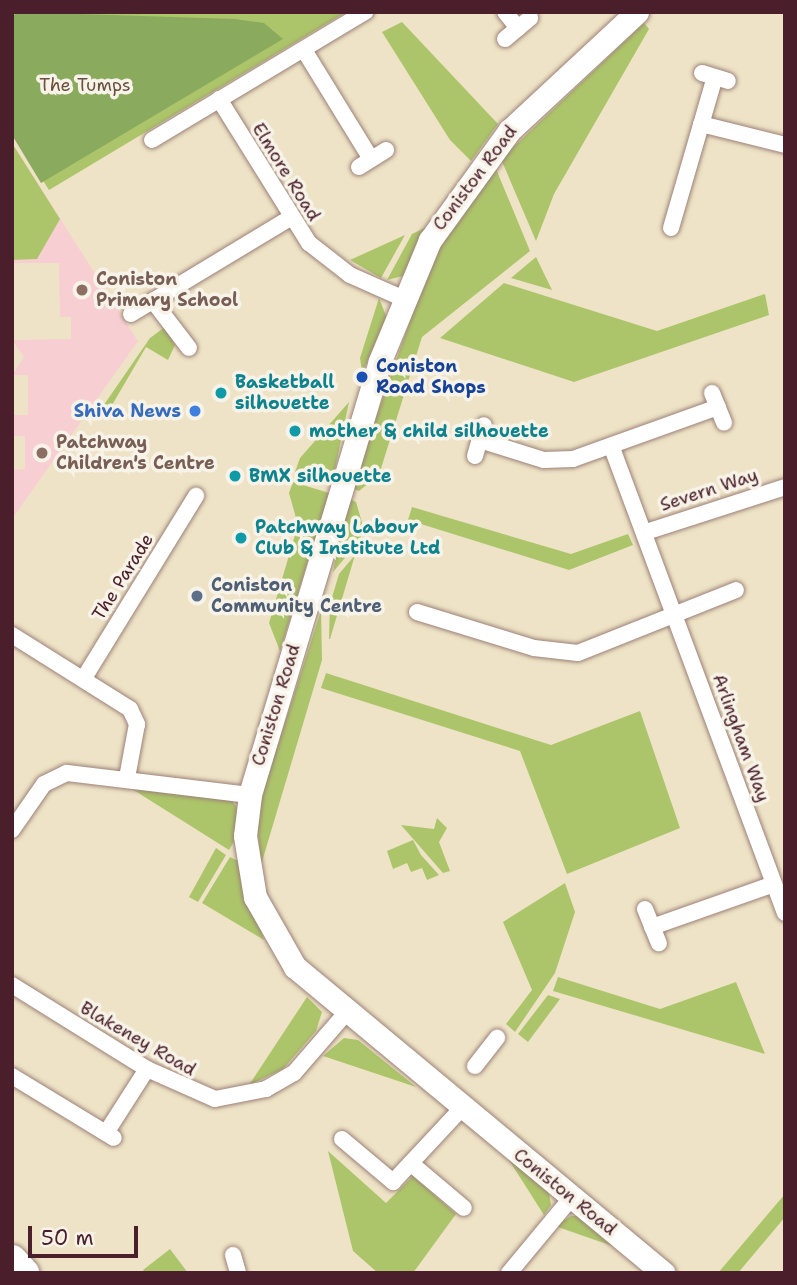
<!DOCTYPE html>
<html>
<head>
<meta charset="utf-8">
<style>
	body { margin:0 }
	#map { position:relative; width:797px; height:1285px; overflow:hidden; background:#eee3c6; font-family:"Shantell Sans",sans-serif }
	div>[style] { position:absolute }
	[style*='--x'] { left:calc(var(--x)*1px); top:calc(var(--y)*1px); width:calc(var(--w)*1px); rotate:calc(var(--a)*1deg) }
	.built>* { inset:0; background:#f7cfd2 }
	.green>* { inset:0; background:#adc56a }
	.forest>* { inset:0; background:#8aaa5e }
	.roads { filter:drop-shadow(0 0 2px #9c8178) drop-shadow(0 0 2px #9c8178) }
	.street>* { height:16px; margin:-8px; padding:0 8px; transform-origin:8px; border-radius:8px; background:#fff }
	.secondary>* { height:23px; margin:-11.5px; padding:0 11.5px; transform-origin:11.5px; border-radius:11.5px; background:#fff }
	.highway>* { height:30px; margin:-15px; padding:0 15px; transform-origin:15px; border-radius:15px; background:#fff }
	.dots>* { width:19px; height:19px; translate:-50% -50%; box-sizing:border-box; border:4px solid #f7f3e8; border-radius:50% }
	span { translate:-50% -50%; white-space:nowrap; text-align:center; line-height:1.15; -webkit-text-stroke:7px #f7f3e8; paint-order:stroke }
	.park-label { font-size:18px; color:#68513e }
	.street-label { font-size:18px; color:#4a1f2b }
	.education-label { font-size:18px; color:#785e54; font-weight:700 }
	.left { translate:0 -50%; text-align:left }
	.transit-label { font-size:18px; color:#164399; font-weight:700 }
	.culture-label { font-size:18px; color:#0d838f; font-weight:700 }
	.shop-label { font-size:18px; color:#366cbe; font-weight:700 }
	.right { translate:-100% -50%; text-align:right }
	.service-label { font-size:18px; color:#4e5e75; font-weight:700 }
	.frame { position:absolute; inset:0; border:14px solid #4a1f2b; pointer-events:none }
	.scale { position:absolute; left:28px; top:1226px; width:110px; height:32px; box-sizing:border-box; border:4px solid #4a1f2b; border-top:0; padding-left:9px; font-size:21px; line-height:24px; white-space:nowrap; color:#4a1f2b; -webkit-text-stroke:5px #f7f3e8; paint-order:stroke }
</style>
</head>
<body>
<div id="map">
	<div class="built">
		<i style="clip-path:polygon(12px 143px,138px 341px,12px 519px,14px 470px,25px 469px,25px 436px,12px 436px,12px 415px,28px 415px,28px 375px,12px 375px,24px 357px,12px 340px,71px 339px,71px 317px,60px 317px,59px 263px,12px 263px)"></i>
	</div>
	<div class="green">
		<i style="clip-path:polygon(21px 12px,346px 12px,49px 190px,12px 132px)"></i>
		<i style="clip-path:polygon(402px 22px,498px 124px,471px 161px,450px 140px,382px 32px)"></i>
		<i style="clip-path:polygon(644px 23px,649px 29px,554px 194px,536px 241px,501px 159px)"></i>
		<i style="clip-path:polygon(12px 143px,60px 219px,37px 259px,12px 260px)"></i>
		<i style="clip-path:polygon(494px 164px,530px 251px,422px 337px,379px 475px,359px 491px,351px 488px,433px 256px)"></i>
		<i style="clip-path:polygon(433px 224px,403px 276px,387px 280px,412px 234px)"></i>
		<i style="clip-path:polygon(405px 235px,381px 278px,350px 260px)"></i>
		<i style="clip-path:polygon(536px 257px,552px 290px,511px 278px)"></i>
		<i style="clip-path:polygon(504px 283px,657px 331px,765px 294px,769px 315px,574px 382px,440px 338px)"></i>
		<i style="clip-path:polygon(379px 298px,388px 321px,362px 372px,360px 358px)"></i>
		<i style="clip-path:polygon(165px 327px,175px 345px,168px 360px,146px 347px,105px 417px,99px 412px,150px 338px)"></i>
		<i style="clip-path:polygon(349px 402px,332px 483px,295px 472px,300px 458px)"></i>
		<i style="clip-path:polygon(293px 482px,329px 493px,280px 651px,269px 623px,298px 525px,289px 493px)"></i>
		<i style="clip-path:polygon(347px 498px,356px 502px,363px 526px,360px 540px,333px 572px)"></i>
		<i style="clip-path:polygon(412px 507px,571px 554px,628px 534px,633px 545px,569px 570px,408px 520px)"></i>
		<i style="clip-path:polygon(355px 555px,330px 639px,329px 639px,330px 604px,339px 574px)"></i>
		<i style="clip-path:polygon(321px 611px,322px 660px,261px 865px,256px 812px)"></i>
		<i style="clip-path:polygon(326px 673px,551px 745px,640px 711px,680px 828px,567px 874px,520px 751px,321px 688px)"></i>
		<i style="clip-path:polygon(132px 789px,230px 798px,237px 808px,236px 838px,229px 850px)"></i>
		<i style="clip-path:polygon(437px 818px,447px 828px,439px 842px,450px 871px,443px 873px,401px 825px,434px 829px)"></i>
		<i style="clip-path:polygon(413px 840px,421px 855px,439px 875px,427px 880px,422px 868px,411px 872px,407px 863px,393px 869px,387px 851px)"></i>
		<i style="clip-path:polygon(216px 848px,226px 855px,198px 902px,189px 897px)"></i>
		<i style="clip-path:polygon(230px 857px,240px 862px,264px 940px,202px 903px)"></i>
		<i style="clip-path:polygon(565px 883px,575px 912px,555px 973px,515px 1032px,506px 1024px,532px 990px,503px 922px)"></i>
		<i style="clip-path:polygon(558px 977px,660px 1009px,736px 982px,765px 1054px,553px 991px)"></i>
		<i style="clip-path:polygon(548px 995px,560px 999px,528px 1042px,518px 1034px)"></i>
		<i style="clip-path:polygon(307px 997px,322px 1012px,316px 1031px,283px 1069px,249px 1085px)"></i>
		<i style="clip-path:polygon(344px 1038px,358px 1040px,416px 1087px,323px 1056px)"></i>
		<i style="clip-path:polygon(502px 1149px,548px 1188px,551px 1205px,544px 1215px)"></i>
		<i style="clip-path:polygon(328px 1151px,386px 1203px,413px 1176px,456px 1214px,413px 1273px,378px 1273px,353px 1251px)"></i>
		<i style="clip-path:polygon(785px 1194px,785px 1217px,738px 1273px,718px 1273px)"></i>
		<i style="clip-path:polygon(571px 1216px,580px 1216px,621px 1249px,555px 1226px)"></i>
		<i style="clip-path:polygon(170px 1249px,188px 1273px,145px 1273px,143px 1270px)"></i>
	</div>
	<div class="forest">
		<i style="clip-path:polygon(18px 12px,235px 19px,264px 23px,283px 39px,41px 183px,12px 135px,12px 16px)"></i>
	</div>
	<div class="roads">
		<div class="street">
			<i style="--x:505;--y:12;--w:21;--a:51"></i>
			<i style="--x:505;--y:39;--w:33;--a:-40"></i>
			<i style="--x:304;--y:50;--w:128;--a:58.4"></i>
			<i style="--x:702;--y:73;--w:27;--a:17"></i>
			<i style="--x:219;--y:99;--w:170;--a:58"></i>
			<i style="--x:309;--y:243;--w:52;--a:38"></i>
			<i style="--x:350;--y:275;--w:57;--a:23.9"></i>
			<i style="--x:701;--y:124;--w:87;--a:14"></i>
			<i style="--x:152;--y:140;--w:249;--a:-31"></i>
			<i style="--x:359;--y:167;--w:32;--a:-32"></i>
			<i style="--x:671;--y:228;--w:157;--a:-73.8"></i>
			<i style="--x:153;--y:301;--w:59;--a:52.5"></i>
			<i style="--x:131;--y:314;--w:186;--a:-31.1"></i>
			<i style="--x:712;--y:393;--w:32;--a:68"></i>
			<i style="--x:480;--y:440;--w:67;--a:17.4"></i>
			<i style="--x:544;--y:460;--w:29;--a:-2"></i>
			<i style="--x:573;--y:459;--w:154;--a:-19.7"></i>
			<i style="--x:612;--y:448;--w:496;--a:69.6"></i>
			<i style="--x:475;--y:456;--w:32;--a:-74"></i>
			<i style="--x:646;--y:532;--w:146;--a:-17.9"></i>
			<i style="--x:417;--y:612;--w:122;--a:17.1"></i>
			<i style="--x:534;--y:648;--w:44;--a:6.5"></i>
			<i style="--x:578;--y:653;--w:170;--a:-21.7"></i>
			<i style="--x:12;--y:635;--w:139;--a:32.1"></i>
			<i style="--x:130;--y:709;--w:17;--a:65"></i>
			<i style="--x:137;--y:724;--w:55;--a:100.5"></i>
			<i style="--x:84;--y:678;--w:214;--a:-58.4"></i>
			<i style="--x:12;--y:830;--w:56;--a:-55.2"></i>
			<i style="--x:44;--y:784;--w:25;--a:-26"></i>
			<i style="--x:67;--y:773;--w:184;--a:6.9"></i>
			<i style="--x:645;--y:909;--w:37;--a:68"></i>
			<i style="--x:652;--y:927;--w:129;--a:-19.4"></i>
			<i style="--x:12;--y:985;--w:159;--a:31.9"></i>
			<i style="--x:147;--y:1069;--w:74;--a:23.8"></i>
			<i style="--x:215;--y:1099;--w:52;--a:-11.1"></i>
			<i style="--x:266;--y:1089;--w:32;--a:-30"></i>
			<i style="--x:294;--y:1073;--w:79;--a:-49.1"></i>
			<i style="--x:475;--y:1066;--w:36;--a:-52"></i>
			<i style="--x:12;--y:1076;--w:119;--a:31.3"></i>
			<i style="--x:106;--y:1133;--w:76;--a:-57.4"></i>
			<i style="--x:342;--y:1139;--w:67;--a:40.1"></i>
			<i style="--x:393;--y:1182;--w:100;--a:-47"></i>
			<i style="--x:414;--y:1166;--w:65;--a:40"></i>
			<i style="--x:233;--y:1255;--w:19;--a:74"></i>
			<i style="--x:509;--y:1273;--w:100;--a:-50.3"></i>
		</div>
		<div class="secondary">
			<i style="--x:637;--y:12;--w:175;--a:137.1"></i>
			<i style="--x:509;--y:131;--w:135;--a:125.9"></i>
			<i style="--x:430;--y:240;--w:131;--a:112.5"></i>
			<i style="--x:380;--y:361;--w:453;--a:106.7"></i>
			<i style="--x:250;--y:795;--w:41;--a:97"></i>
			<i style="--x:245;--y:836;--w:62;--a:80.7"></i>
			<i style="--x:255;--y:897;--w:81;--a:60.3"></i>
			<i style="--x:295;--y:967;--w:479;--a:39.7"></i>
		</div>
		<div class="highway">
			<i style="--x:12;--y:1260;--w:18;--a:47"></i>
		</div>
	</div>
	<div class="dots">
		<i style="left:82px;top:290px;background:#8d6e63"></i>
		<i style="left:362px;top:377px;background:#1a4fb4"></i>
		<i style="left:221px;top:393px;background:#0f9aa8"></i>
		<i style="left:195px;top:411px;background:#3f7fe0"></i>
		<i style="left:295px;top:431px;background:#0f9aa8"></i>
		<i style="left:42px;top:453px;background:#8d6e63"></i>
		<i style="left:235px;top:476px;background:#0f9aa8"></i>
		<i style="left:241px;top:538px;background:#0f9aa8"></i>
		<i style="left:197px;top:596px;background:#5c6f8a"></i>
	</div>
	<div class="park-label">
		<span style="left:85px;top:85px">The Tumps</span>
	</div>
	<div class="street-label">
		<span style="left:286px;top:172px;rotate:58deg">Elmore Road</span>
		<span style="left:475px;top:178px;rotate:-53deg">Coniston Road</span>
		<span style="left:709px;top:490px;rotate:-18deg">Severn Way</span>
		<span style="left:123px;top:577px;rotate:-58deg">The Parade</span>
		<span style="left:276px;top:705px;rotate:-73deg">Coniston Road</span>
		<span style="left:741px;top:738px;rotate:70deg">Arlingham Way</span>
		<span style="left:138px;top:1039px;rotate:30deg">Blakeney Road</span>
		<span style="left:565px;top:1192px;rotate:39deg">Coniston Road</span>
	</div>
	<div class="education-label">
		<span class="left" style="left:96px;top:290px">Coniston<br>Primary School</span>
		<span class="left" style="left:56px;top:453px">Patchway<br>Children's Centre</span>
	</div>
	<div class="transit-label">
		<span class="left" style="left:376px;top:377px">Coniston<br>Road Shops</span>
	</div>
	<div class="culture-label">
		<span class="left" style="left:235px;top:393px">Basketball<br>silhouette</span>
		<span class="left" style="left:309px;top:431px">mother &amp; child silhouette</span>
		<span class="left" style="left:249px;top:476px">BMX silhouette</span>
		<span class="left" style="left:255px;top:538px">Patchway Labour<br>Club &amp; Institute Ltd</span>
	</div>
	<div class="shop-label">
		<span class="right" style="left:181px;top:411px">Shiva News</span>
	</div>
	<div class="service-label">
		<span class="left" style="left:211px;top:596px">Coniston<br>Community Centre</span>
	</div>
	<div class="frame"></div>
	<div class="scale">50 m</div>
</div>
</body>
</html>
